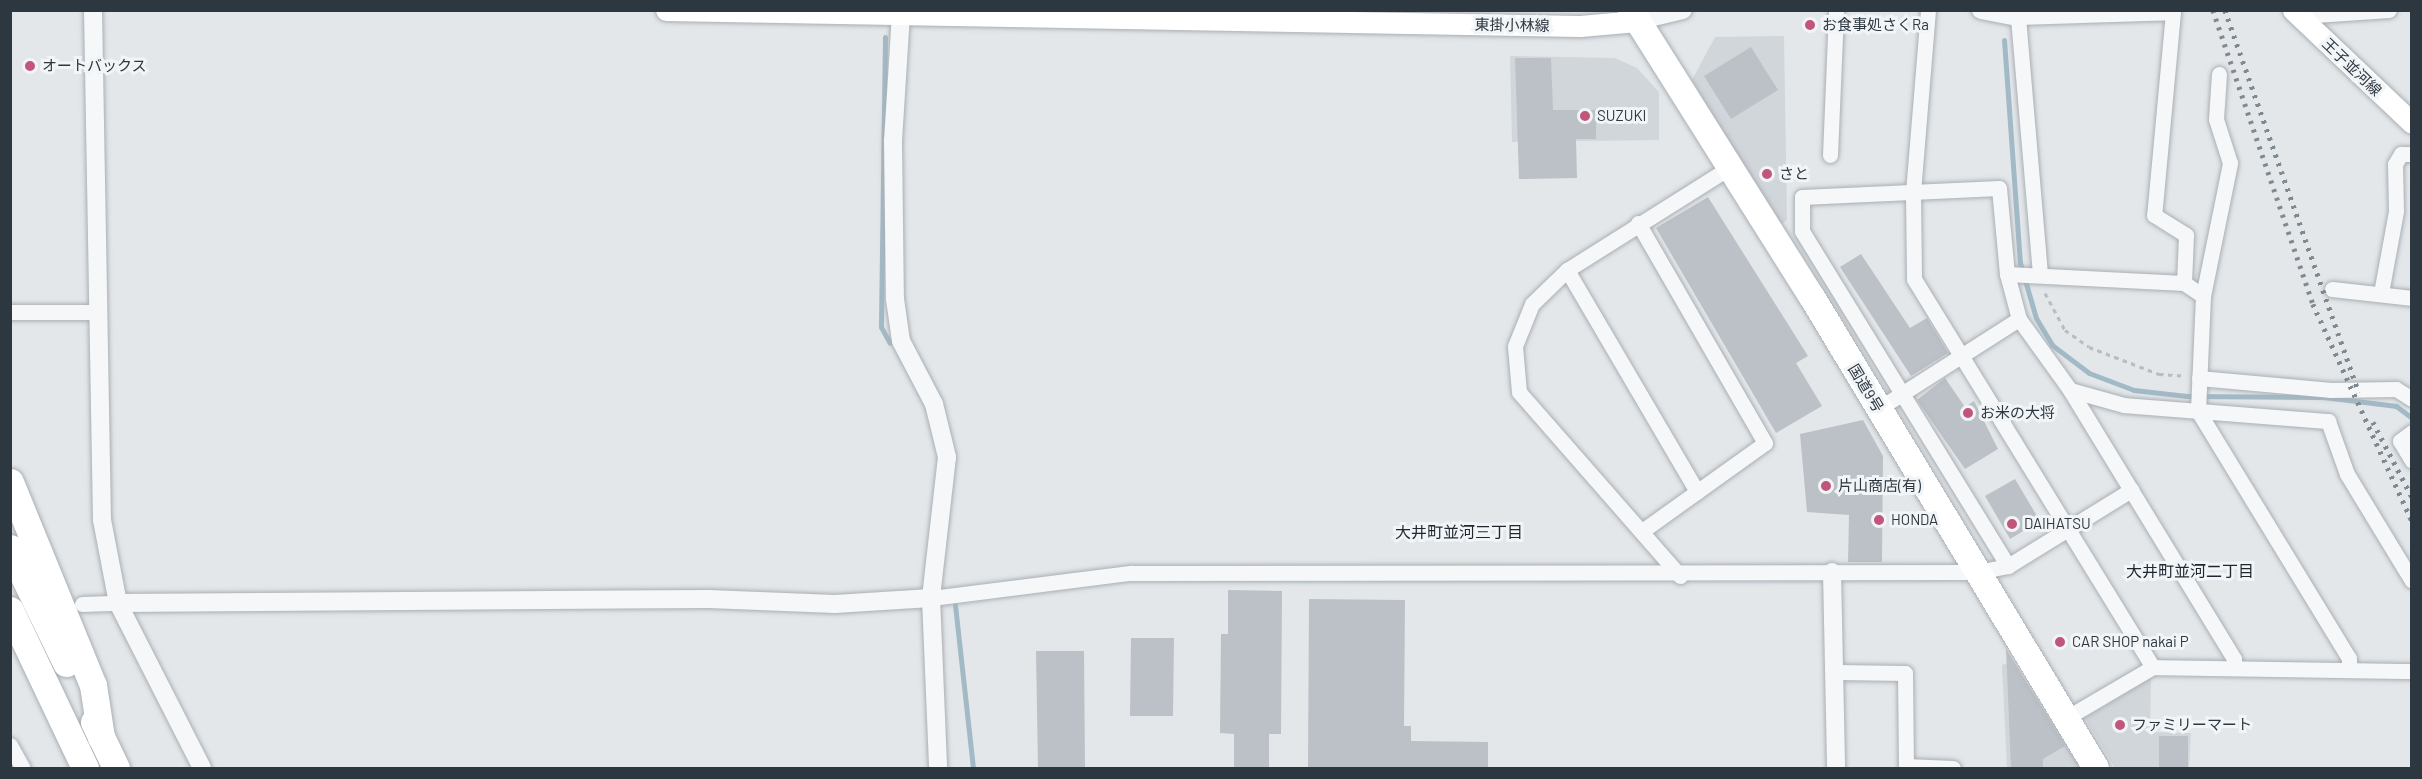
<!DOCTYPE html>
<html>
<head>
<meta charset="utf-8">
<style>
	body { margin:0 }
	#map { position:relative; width:2422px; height:779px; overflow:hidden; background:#e3e7ea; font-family:Barlow,"Noto Sans JP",sans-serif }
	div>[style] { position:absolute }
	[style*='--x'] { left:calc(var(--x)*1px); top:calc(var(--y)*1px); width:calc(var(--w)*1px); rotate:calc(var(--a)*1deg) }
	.built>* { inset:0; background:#d1d6db }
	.stream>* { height:5px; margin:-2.5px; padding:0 2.5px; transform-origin:2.5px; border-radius:2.5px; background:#a2bac6 }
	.building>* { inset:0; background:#bbc1c6 }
	.path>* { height:3px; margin-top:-1.5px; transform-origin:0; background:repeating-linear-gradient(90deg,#b9bdc1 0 4.5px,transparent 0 9px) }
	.roads { filter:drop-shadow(0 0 2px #a9afb4) drop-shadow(0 0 2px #a9afb4) }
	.minor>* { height:15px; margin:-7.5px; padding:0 7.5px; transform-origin:7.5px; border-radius:7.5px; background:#f5f7f8 }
	.tertiary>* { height:18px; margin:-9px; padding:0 9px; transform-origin:9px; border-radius:9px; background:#f5f7f8 }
	.secondary>* { height:21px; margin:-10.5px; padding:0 10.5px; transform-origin:10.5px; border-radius:10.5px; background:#fff }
	.trunk>* { height:26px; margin:-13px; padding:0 13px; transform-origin:13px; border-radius:13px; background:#fff }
	.motorway>* { height:27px; margin:-13.5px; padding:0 13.5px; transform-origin:13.5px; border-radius:13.5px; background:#fff }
	.rail>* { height:4.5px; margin-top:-2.25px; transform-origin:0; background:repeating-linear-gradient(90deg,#7e8992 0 3px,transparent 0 9px) }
	.dots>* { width:16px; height:16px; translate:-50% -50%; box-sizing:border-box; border:3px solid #f2f5f7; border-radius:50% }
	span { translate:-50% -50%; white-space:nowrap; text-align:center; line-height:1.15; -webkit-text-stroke:6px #f2f5f7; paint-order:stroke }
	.street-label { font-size:15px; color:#2d3740 }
	.poi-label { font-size:15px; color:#2d3740 }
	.left { translate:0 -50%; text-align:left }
	.neighbourhood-label { font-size:16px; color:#1f2831 }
	.frame { position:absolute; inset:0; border:12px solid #2d3740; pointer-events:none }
</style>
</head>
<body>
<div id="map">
	<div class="built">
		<i style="clip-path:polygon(1784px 36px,1787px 220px,1779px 226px,1692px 80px,1715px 37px)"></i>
		<i style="clip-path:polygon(1510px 56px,1615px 58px,1637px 68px,1659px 92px,1659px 140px,1512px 142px)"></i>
		<i style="clip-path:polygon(2013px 661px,2067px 745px,2081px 768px,2007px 768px,2002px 665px)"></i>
		<i style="clip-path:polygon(2151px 678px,2150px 732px,2191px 733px,2189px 768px,2115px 768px,2085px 718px)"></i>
	</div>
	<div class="stream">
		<i style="--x:885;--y:37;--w:290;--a:90.8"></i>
		<i style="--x:881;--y:327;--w:18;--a:61"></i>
		<i style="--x:2004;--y:40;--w:224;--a:85.9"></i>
		<i style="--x:2020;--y:263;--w:57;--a:73.8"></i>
		<i style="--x:2036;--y:318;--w:31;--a:59"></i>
		<i style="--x:2052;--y:345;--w:46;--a:37.1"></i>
		<i style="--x:2089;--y:373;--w:48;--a:20.7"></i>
		<i style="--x:2134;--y:390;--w:53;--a:6.5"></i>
		<i style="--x:2187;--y:396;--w:137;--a:0.4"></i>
		<i style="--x:2324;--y:397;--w:73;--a:7.1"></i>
		<i style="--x:2396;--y:406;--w:20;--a:37"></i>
		<i style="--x:955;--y:605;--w:164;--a:83.7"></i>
	</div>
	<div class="building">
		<i style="clip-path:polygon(1751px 47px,1778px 90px,1731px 119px,1704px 76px)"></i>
		<i style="clip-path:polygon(1515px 58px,1551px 58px,1553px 110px,1596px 110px,1596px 139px,1576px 139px,1577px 178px,1519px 179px)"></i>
		<i style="clip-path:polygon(1708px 197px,1808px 356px,1796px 363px,1822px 406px,1776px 433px,1656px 228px)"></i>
		<i style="clip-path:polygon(1861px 254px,1910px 328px,1927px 318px,1948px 353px,1911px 376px,1840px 267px)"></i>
		<i style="clip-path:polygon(1945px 378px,1965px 407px,1974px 401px,1998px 449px,1965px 469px,1917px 400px)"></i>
		<i style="clip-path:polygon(1863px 420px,1883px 456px,1882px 562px,1848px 562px,1849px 515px,1807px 512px,1800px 434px)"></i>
		<i style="clip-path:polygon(2015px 479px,2040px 521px,2010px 539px,1985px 496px)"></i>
		<i style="clip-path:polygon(1228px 590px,1282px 591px,1281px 734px,1269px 734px,1269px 768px,1234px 768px,1234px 734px,1220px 733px,1221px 634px,1228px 634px)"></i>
		<i style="clip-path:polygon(1309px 599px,1405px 600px,1404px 726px,1411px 726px,1411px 741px,1488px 742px,1488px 768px,1308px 768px)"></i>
		<i style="clip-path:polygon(1131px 638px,1174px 638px,1173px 716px,1130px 716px)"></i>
		<i style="clip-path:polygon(2006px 649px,2065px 746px,2043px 759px,2043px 768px,2011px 768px)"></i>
		<i style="clip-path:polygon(1036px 651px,1084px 651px,1085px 768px,1038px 768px)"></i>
		<i style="clip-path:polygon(2159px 736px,2188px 736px,2188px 768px,2159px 768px)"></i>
	</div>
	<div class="path">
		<i style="--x:2045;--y:293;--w:42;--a:61.6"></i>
		<i style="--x:2065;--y:330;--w:29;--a:35"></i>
		<i style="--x:2089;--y:347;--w:75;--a:21.1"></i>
		<i style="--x:2159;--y:374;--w:26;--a:4"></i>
	</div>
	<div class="roads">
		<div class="minor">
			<i style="--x:1928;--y:10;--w:185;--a:94.7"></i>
			<i style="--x:1913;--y:194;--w:85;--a:89.3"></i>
			<i style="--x:1914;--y:279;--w:456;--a:58.4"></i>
			<i style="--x:2299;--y:16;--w:90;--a:-3.8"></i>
			<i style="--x:1830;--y:155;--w:145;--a:-87.6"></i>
			<i style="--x:1638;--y:223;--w:254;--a:60"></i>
			<i style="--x:1765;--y:443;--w:151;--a:144.4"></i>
			<i style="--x:1567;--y:270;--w:257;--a:59.6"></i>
			<i style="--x:2007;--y:274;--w:177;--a:2.9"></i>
			<i style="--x:2040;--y:274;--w:258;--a:-94.9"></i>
			<i style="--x:2018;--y:17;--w:155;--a:-1.8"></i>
			<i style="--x:2173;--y:12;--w:204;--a:95.3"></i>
			<i style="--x:2154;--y:215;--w:38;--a:32"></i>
			<i style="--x:2186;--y:235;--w:48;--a:92.4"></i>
			<i style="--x:2184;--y:283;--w:23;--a:34"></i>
			<i style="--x:2203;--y:296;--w:115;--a:92.5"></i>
			<i style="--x:2198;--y:411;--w:289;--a:58.6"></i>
			<i style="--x:2349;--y:658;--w:12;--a:90"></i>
			<i style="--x:2332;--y:289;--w:81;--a:6.4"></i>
			<i style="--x:2381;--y:293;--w:83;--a:-79.6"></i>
			<i style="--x:2396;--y:211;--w:47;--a:-91.2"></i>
			<i style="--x:2395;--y:164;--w:12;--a:-59"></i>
			<i style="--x:2401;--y:154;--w:11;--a:0"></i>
			<i style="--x:2203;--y:296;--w:136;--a:-78.5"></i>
			<i style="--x:2230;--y:163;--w:46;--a:-107.7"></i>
			<i style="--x:2216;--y:119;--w:45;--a:-86.2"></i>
			<i style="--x:10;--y:312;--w:88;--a:0"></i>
			<i style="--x:2199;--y:378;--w:133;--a:5.2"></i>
			<i style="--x:2331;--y:390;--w:65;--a:-0.9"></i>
			<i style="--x:2396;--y:389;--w:19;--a:32"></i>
			<i style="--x:2070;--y:390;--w:56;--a:15.5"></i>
			<i style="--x:2124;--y:405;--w:205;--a:4.5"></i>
			<i style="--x:2328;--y:421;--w:56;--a:70.3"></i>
			<i style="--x:2347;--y:474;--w:125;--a:58.7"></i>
			<i style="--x:1878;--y:409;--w:167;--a:-32.6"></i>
			<i style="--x:2412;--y:432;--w:15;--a:143"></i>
			<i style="--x:2400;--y:441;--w:23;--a:59"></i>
			<i style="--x:2008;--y:566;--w:393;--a:-121.6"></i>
			<i style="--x:1802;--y:231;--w:34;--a:-90"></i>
			<i style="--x:1802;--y:197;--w:197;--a:-2.6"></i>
			<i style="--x:1999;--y:188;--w:86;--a:84.7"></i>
			<i style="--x:2007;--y:274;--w:47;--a:75.1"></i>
			<i style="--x:2019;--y:319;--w:87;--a:54.3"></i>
			<i style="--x:2070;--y:390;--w:315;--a:58.6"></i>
			<i style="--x:2234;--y:659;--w:9;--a:90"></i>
			<i style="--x:1680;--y:576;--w:244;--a:-131.2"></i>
			<i style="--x:1519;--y:392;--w:46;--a:-95"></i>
			<i style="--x:1515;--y:346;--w:45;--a:-68"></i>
			<i style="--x:1532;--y:304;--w:49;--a:-44.2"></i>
			<i style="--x:1567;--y:270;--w:191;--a:-32.2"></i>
			<i style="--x:931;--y:598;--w:201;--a:-7.2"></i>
			<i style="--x:1130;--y:573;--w:847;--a:-0.07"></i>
			<i style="--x:1977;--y:572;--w:32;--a:-11"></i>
			<i style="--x:2008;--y:566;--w:145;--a:-31.7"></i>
			<i style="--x:82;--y:604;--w:36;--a:-2"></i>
			<i style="--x:1838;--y:672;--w:67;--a:0.9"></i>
			<i style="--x:1905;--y:673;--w:93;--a:89.4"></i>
			<i style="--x:1906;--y:766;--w:47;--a:2.4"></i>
			<i style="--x:2066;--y:718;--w:101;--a:-30.4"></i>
			<i style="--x:2153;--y:667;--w:259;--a:0.9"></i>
			<i style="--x:10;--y:745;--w:26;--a:61"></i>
		</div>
		<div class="tertiary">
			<i style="--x:93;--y:10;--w:510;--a:88.99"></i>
			<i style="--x:102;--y:520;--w:85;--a:79.1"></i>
			<i style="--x:118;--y:603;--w:185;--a:63"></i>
			<i style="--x:1981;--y:10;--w:38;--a:11"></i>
			<i style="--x:2018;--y:17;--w:7;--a:-82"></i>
			<i style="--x:901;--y:14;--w:127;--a:93.6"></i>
			<i style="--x:893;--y:141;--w:158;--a:89.3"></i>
			<i style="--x:895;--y:299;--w:42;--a:81.9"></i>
			<i style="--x:901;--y:341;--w:71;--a:62.4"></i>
			<i style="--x:934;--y:404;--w:55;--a:76.2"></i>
			<i style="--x:947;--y:457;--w:142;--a:96.5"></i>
			<i style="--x:931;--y:598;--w:170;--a:87.6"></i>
			<i style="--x:1637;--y:21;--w:47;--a:-13.4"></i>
			<i style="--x:1832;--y:572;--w:196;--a:88.8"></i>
			<i style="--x:118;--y:603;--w:591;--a:-0.39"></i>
			<i style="--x:709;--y:599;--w:126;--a:2.3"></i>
			<i style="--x:835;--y:604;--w:96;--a:-3.6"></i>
		</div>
		<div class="secondary">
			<i style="--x:666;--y:10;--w:914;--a:1"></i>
			<i style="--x:1580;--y:26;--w:57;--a:-5"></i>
			<i style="--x:2293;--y:10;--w:164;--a:43.5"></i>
		</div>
		<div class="trunk">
			<i style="--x:1631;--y:10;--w:339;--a:57.8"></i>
			<i style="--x:1812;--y:297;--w:550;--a:58.91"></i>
		</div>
		<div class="motorway">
			<i style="--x:10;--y:482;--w:219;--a:67.8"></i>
			<i style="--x:93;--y:685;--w:53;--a:81.3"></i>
			<i style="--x:10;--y:548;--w:128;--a:64"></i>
			<i style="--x:10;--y:610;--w:175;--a:64.6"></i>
			<i style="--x:94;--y:722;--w:51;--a:64.4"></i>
		</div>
	</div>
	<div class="rail">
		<i style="--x:2213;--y:10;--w:311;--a:71.2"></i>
		<i style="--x:2313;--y:304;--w:239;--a:65.5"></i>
		<i style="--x:2225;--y:10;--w:405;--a:70.7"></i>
		<i style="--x:2373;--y:422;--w:85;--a:62.5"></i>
	</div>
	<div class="dots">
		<i style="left:1810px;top:25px;background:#c1567a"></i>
		<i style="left:30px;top:66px;background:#c1567a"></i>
		<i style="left:1585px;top:116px;background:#c1567a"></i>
		<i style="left:1767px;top:174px;background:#c1567a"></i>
		<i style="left:1968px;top:413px;background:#c1567a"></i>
		<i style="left:1826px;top:486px;background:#c1567a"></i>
		<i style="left:1879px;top:520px;background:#c1567a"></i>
		<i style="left:2012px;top:524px;background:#c1567a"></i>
		<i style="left:2060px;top:642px;background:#c1567a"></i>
		<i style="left:2120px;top:725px;background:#c1567a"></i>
	</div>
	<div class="street-label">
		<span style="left:1512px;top:25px;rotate:1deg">東掛小林線</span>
		<span style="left:2352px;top:67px;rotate:44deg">王子並河線</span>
		<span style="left:1866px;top:388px;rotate:59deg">国道9号</span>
	</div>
	<div class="poi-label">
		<span class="left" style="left:1822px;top:25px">お食事処さくRa</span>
		<span class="left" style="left:42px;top:66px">オートバックス</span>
		<span class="left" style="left:1597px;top:116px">SUZUKI</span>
		<span class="left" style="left:1779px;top:174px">さと</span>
		<span class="left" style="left:1980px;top:413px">お米の大将</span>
		<span class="left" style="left:1838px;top:486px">片山商店(有)</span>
		<span class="left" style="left:1891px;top:520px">HONDA</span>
		<span class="left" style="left:2024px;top:524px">DAIHATSU</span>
		<span class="left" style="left:2072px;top:642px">CAR SHOP nakai P</span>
		<span class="left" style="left:2132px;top:725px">ファミリーマート</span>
	</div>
	<div class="neighbourhood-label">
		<span style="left:1459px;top:532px">大井町並河三丁目</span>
		<span style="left:2190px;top:571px">大井町並河二丁目</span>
	</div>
	<div class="frame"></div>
</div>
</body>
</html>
